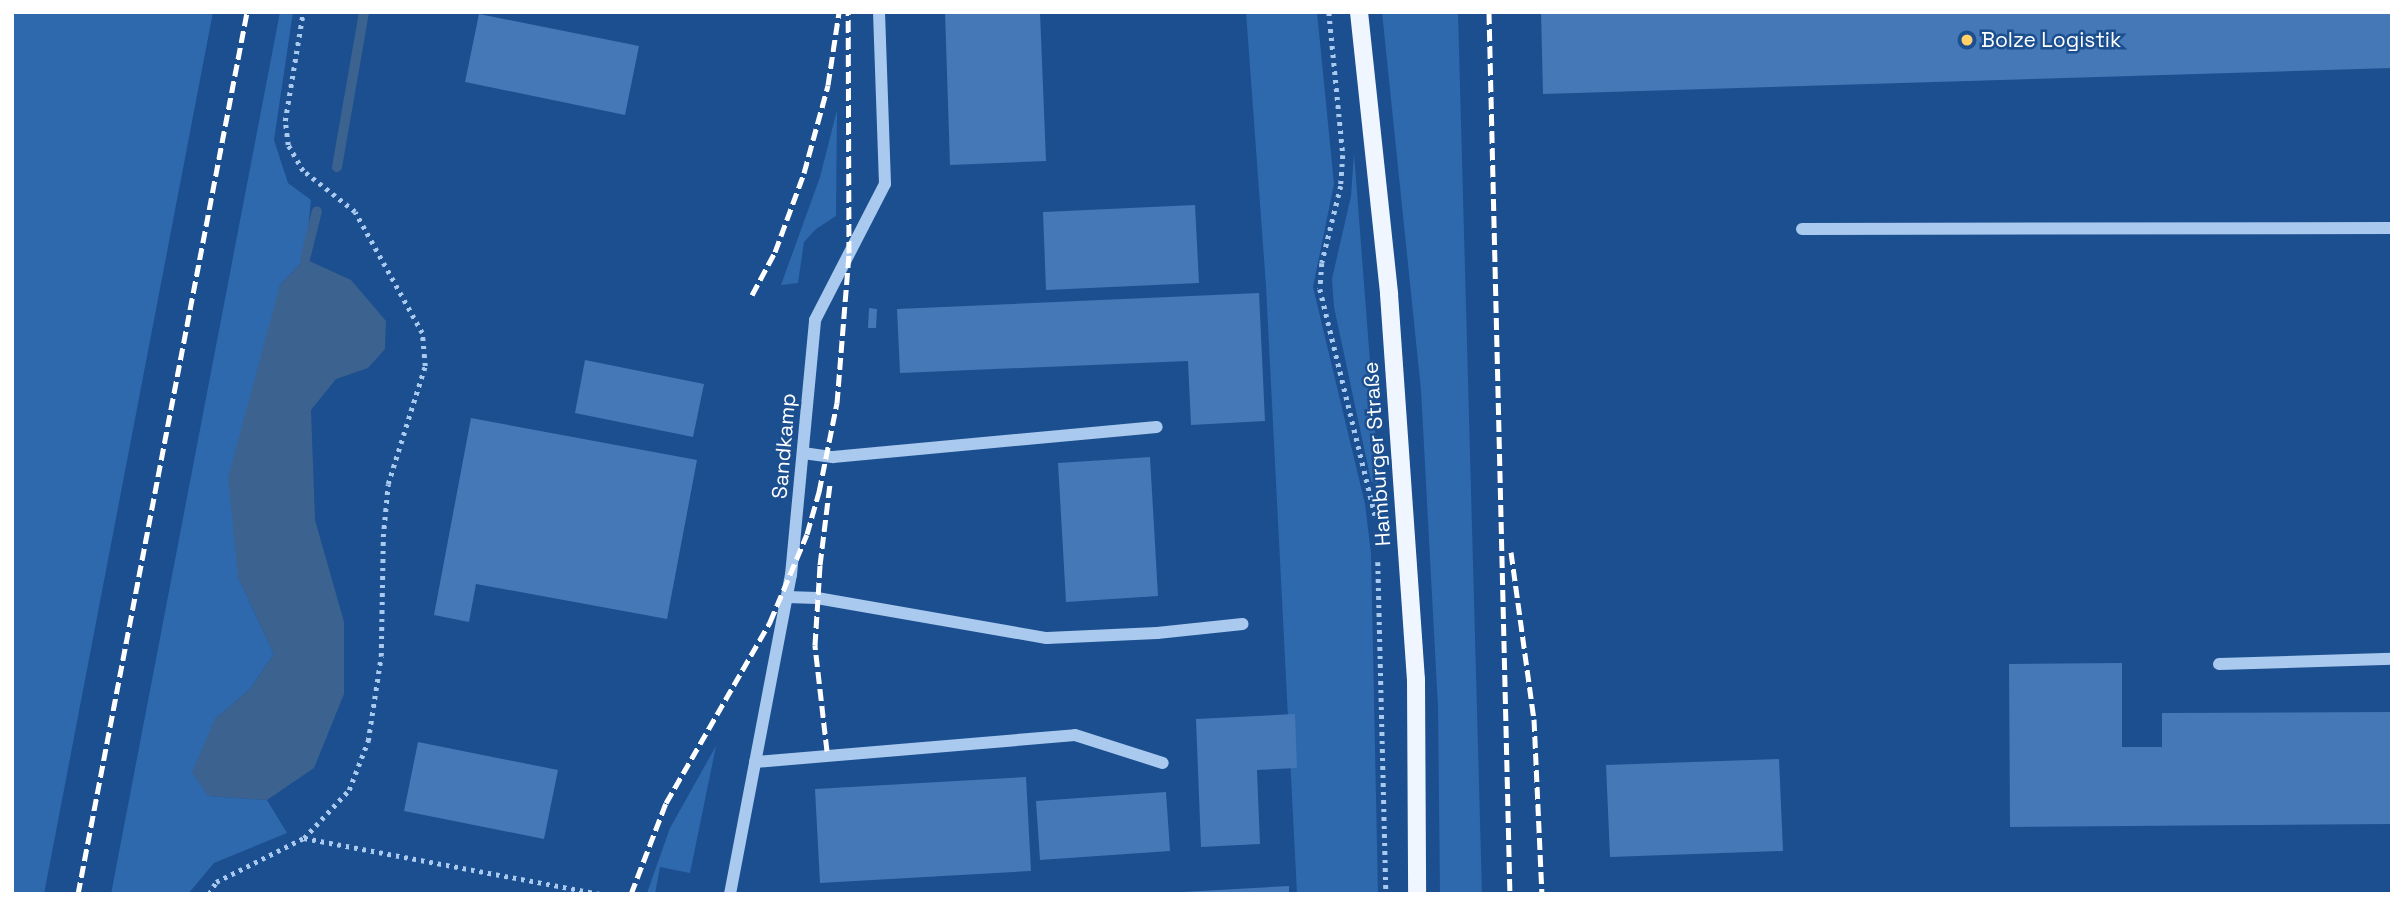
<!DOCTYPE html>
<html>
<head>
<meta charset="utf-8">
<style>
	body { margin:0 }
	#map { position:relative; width:2404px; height:906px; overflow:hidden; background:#1b4f8f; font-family:"Space Grotesk",sans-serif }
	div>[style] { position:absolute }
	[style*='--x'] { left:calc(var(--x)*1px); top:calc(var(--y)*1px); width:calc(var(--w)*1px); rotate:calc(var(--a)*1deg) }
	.green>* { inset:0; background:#2e69ad }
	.water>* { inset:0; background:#3c6290 }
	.stream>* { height:10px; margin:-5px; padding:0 5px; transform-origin:5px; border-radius:5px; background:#3c6290 }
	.building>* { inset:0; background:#4478b7 }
	.path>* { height:4.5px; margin-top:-2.25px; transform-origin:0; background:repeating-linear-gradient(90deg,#a9c9ee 0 3.5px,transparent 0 8.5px) }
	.minor>* { height:12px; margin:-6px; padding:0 6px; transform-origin:6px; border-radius:6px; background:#a9c9ee }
	.major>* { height:18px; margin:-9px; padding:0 9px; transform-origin:9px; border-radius:9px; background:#f0f6ff }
	.rail>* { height:5px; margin-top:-2.5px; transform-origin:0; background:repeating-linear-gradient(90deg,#fff 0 12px,transparent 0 17px) }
	.dots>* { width:19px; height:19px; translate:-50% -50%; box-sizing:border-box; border:4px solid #1b4f8f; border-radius:50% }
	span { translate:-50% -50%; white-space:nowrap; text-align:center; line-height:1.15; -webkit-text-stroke:5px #1b4f8f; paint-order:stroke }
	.poi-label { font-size:21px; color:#fff }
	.left { translate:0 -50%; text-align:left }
	.street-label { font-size:21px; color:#fff }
	.frame { position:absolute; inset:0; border:14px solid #fff; pointer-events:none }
</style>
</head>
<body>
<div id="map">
	<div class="green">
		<i style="clip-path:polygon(12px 12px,213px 12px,44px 894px,12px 894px)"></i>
		<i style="clip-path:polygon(280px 12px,293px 12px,274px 140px,288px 183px,311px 200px,305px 259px,280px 285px,238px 577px,274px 654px,250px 689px,215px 719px,208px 796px,267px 800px,287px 833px,214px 863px,188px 894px,111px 894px)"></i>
		<i style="clip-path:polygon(1246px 12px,1317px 12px,1334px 184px,1313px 287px,1365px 504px,1371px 553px,1378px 894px,1297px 894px,1266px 286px)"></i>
		<i style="clip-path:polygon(1382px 12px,1458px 12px,1482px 894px,1440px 894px,1438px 707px,1421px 390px)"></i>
		<i style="clip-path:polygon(837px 110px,836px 216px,816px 229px,804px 242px,798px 283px,781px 285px,820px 177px)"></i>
		<i style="clip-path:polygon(1354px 153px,1379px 479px,1376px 484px,1371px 481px,1334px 307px,1332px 279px,1351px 196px)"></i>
		<i style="clip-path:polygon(716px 746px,690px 873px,660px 867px,655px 894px,647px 893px,670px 828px)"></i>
	</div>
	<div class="water">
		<i style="clip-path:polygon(305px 259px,351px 280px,386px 321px,385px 349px,368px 368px,336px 379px,311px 410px,315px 520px,344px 622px,344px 694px,314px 768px,267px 800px,208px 796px,192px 772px,215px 719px,250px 689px,274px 654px,238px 577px,228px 478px,280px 285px)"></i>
	</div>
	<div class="stream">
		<i style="--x:337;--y:167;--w:157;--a:-80.1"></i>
		<i style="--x:305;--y:259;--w:49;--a:-76"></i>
	</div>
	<div class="building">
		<i style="clip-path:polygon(945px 12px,1040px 12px,1046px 161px,950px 165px)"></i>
		<i style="clip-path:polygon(1541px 12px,2392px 12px,2392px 68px,1543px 94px)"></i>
		<i style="clip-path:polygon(479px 14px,639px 46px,625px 115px,465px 82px)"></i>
		<i style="clip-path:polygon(1195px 205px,1199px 283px,1046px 290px,1043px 212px)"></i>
		<i style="clip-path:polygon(1259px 293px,1265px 421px,1191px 425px,1188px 361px,900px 373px,897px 309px)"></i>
		<i style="clip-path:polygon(869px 308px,877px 309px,876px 328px,868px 328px)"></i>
		<i style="clip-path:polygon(585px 360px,704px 384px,693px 437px,575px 413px)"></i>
		<i style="clip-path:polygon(471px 418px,697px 460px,667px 619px,476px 584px,469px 622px,434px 615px)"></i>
		<i style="clip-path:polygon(1150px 457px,1158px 596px,1066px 602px,1058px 463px)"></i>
		<i style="clip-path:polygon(2122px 663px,2122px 747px,2162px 747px,2162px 713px,2392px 712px,2392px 824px,2010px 827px,2009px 664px)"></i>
		<i style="clip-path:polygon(1295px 714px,1297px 768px,1257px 770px,1260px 844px,1201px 847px,1196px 719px)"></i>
		<i style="clip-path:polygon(418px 742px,558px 770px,544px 839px,404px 811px)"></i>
		<i style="clip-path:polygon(1779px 759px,1783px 851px,1610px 857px,1606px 765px)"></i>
		<i style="clip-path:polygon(1026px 777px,1031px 871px,820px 883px,815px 789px)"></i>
		<i style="clip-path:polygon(1166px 792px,1170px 851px,1040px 860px,1036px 801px)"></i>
		<i style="clip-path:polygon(1289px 886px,1289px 894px,1183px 894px,1183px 892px)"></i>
	</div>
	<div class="path">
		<i style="--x:1329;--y:12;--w:144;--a:84.4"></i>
		<i style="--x:1343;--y:155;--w:31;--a:94"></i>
		<i style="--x:1341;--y:186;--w:79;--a:103.9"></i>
		<i style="--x:1322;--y:263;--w:26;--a:94"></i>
		<i style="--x:1320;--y:289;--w:233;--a:76.3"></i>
		<i style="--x:1378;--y:562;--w:332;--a:88.6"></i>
		<i style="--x:304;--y:838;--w:301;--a:10.7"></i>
		<i style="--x:209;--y:894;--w:14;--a:-60"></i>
		<i style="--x:216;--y:882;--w:98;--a:-26.6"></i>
		<i style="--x:304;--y:838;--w:66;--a:-46.8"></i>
		<i style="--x:349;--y:790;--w:53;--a:-68.8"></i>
		<i style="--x:368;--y:741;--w:86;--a:-81.3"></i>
		<i style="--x:381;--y:656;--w:119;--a:-89"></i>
		<i style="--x:383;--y:537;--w:53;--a:-84.6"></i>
		<i style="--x:388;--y:484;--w:124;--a:-72.6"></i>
		<i style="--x:425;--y:366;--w:33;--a:-95"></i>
		<i style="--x:422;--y:333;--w:138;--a:-119"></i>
		<i style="--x:355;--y:212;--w:66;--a:-141.7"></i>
		<i style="--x:303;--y:171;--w:30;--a:-120"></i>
		<i style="--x:288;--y:145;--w:24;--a:-97"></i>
		<i style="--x:285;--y:121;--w:110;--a:-80.6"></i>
	</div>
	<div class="minor">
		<i style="--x:1802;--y:229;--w:590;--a:-0.1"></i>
		<i style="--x:803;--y:453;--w:30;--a:8"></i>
		<i style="--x:833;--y:457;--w:325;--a:-5.3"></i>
		<i style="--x:787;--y:597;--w:30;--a:2"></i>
		<i style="--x:817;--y:598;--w:233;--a:9.9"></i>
		<i style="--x:1047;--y:638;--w:110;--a:-2.6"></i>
		<i style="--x:1157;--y:633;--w:86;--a:-6"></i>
		<i style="--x:2219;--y:664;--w:173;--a:-1.7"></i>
		<i style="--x:755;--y:762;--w:321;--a:-4.8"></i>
		<i style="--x:1075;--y:735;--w:92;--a:17.7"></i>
		<i style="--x:730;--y:894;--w:325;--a:-79.2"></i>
		<i style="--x:791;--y:575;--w:256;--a:-84.6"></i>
		<i style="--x:815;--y:320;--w:153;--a:-62.8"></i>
		<i style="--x:885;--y:184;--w:172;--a:-92"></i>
	</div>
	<div class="major">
		<i style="--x:1359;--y:12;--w:284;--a:83.9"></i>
		<i style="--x:1389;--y:294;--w:386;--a:86"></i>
		<i style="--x:1416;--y:679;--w:215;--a:89.7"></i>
	</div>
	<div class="rail">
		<i style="--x:1489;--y:12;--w:882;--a:88.64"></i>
		<i style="--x:752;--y:295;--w:49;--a:-61.9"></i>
		<i style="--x:775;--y:252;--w:84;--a:-69.8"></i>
		<i style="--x:804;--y:173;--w:91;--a:-74.7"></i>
		<i style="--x:828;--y:85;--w:74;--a:-81.4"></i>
		<i style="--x:1511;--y:552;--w:169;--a:82.2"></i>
		<i style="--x:1534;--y:719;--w:175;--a:87.4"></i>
		<i style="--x:827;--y:751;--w:107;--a:-96.5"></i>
		<i style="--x:815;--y:645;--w:80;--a:-86.4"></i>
		<i style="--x:820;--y:565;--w:83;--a:-83"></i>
		<i style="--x:78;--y:894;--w:898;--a:-79.15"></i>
		<i style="--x:631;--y:894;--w:97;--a:-69"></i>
		<i style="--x:666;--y:803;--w:209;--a:-60.1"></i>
		<i style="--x:770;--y:622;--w:95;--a:-67.2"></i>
		<i style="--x:807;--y:534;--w:44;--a:-74.1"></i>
		<i style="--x:819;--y:492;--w:91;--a:-78.6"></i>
		<i style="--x:837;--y:403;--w:150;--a:-85.4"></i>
		<i style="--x:849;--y:253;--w:241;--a:-90.2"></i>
	</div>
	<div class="dots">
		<i style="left:1967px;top:40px;background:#ffd166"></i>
	</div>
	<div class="poi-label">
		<span class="left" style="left:1981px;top:40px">Bolze Logistik</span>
	</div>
	<div class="street-label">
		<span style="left:784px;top:446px;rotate:-85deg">Sandkamp</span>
		<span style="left:1377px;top:454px;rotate:-94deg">Hamburger Straße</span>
	</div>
	<div class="frame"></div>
</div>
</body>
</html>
